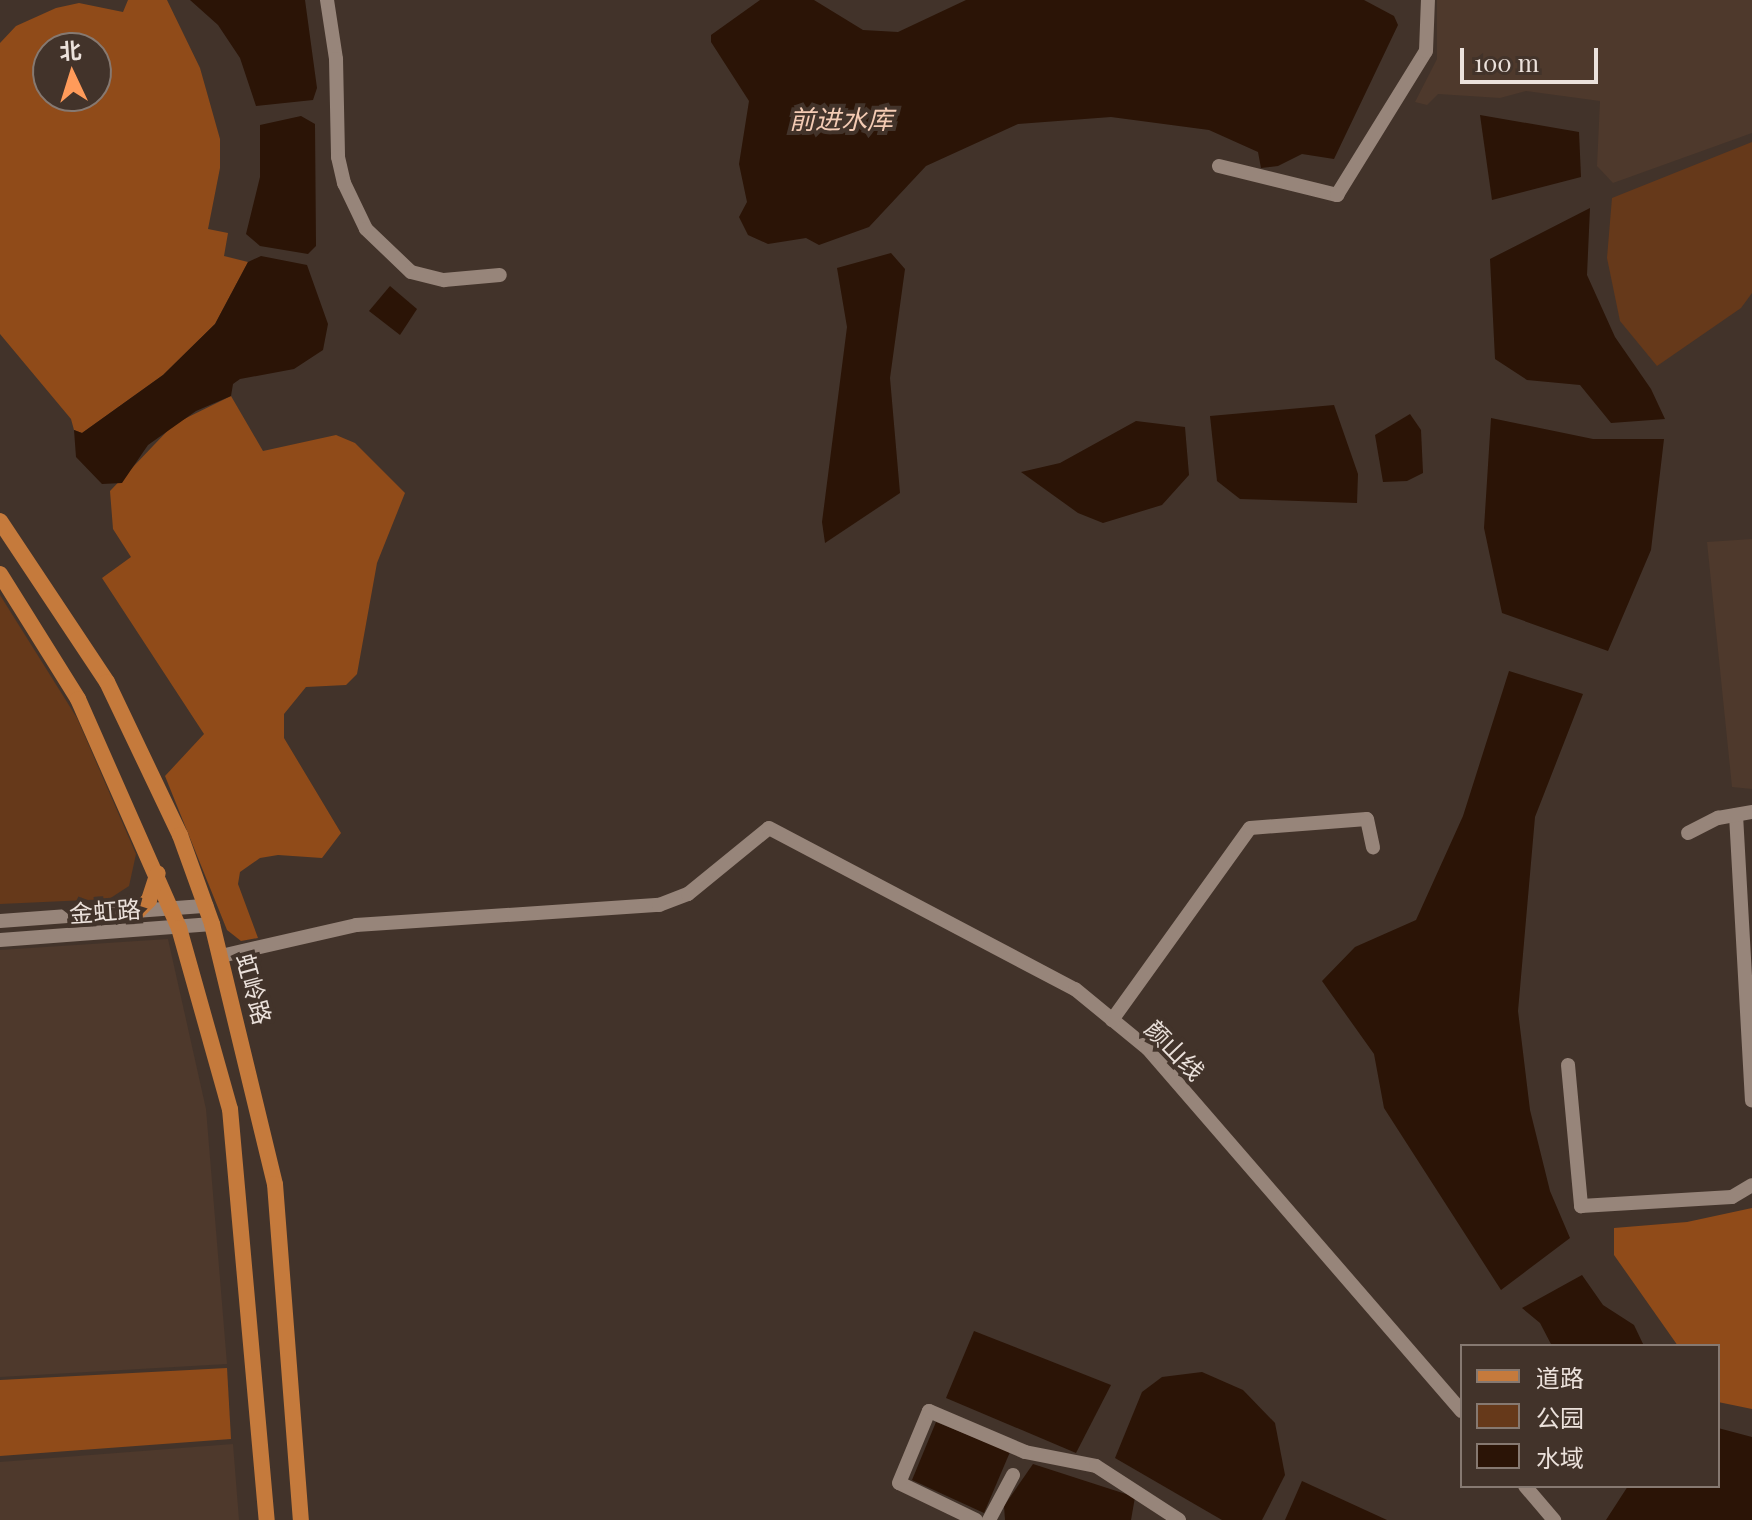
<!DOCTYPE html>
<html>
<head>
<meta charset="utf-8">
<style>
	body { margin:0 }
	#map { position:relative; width:1752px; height:1520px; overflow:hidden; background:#42332a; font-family:"Playfair Display","Noto Sans SC",serif }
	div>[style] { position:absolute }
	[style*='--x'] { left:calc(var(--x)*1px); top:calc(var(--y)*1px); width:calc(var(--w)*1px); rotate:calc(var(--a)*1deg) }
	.built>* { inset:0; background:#4e392c }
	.green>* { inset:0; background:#66391a }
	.forest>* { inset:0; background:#904b19 }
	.water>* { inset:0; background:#2b1406 }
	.minor>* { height:14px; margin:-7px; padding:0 7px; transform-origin:7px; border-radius:7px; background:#97857a }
	.major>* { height:16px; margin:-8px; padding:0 8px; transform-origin:8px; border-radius:8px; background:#c57a3c }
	span { translate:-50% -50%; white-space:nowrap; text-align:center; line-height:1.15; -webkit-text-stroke:8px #42332a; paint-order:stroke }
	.street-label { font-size:24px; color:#ebe1db }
	.water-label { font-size:26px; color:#f4cbb4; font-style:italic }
	.legend { position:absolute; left:1460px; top:1344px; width:260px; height:144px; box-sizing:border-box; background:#42332a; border:2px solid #867971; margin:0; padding:10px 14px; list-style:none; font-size:24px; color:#ebe1db }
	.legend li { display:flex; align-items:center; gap:16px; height:40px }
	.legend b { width:40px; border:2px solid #867971 }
	.north { position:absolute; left:32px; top:32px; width:80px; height:80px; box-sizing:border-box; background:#42332a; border:2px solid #867971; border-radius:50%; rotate:356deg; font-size:22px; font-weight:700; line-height:32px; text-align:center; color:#ebe1db }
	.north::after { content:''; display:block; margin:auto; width:28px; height:36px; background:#ff9b5a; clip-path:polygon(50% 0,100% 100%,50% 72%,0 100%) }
	.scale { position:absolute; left:1460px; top:48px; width:138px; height:36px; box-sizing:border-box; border:4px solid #ebe1db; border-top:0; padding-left:10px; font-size:24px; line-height:28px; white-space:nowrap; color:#ebe1db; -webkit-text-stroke:6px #42332a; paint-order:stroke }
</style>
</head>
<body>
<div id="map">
	<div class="built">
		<i style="clip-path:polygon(1437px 0,1752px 0,1752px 133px,1613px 183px,1597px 166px,1600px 101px,1526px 91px,1500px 98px,1438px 94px,1427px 105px,1415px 102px,1437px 59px)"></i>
		<i style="clip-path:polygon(1752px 539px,1752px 789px,1732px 787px,1707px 542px)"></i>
		<i style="clip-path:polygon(168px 939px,206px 1109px,227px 1364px,0 1377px,0 950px)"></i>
		<i style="clip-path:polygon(233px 1444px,239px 1520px,0 1520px,0 1462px)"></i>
	</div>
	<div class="green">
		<i style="clip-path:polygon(1752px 142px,1752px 293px,1741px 308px,1657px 366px,1620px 321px,1607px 258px,1612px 198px)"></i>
		<i style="clip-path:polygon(0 595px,77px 718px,136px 854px,129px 886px,109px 899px,0 904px)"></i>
	</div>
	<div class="forest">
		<i style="clip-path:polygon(evenodd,128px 0,167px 0,200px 68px,220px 139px,220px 168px,208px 229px,228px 233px,224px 256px,248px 262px,215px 324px,163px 375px,82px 433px,74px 430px,71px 419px,0 334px,0 43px,16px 26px,56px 8px,79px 3px,123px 12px,128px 0,48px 48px,96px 48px,96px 96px,48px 96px,48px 48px)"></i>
		<i style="clip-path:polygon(231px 396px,263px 451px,336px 435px,355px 443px,405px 493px,377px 563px,357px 674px,346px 685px,306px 687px,284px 714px,284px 738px,341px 833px,322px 858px,278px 855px,260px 858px,240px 872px,238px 884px,258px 938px,241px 941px,227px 930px,165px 776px,204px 734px,102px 578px,131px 557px,113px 529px,110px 491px,174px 424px)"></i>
		<i style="clip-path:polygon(1752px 1208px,1752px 1409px,1718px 1402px,1718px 1346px,1678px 1346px,1614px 1255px,1614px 1228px,1687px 1222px)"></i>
		<i style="clip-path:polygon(227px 1368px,231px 1439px,0 1456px,0 1380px)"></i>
	</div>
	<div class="water">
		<i style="clip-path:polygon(190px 0,305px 0,317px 88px,313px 100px,256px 106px,240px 58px,218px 25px)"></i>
		<i style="clip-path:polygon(760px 0,814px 0,863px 30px,898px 32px,966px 0,1364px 0,1394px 16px,1398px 25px,1334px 159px,1302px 154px,1278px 166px,1261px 168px,1258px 152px,1209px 130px,1111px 117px,1018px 124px,926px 166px,869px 227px,819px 245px,806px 238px,768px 244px,748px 235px,739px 217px,747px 202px,739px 164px,749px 101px,711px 42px,711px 35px)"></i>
		<i style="clip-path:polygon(1480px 115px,1579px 132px,1581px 177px,1492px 200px)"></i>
		<i style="clip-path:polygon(301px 116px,315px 124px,316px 246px,308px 254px,260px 246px,246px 234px,260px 177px,260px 125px)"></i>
		<i style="clip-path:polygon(1590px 208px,1587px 275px,1615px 337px,1651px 389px,1665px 419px,1611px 423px,1580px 385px,1527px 380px,1495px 359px,1490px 259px)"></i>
		<i style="clip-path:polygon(891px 253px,905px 269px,890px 378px,900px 493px,825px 543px,822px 522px,847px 327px,837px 268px)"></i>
		<i style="clip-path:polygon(261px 256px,307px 265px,328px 324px,323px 350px,294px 369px,240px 379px,233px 384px,231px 396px,196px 411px,148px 445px,122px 483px,102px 484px,76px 457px,74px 430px,82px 433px,163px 375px,215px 324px,248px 262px)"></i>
		<i style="clip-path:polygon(390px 286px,417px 309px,400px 335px,369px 311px)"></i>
		<i style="clip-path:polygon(1334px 405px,1358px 474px,1357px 503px,1240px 499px,1217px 481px,1210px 416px)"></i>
		<i style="clip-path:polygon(1410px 414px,1421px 430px,1423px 473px,1407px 481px,1383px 482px,1375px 435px)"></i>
		<i style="clip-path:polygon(1491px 418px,1593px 439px,1664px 439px,1651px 550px,1608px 651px,1502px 613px,1484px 528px)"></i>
		<i style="clip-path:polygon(1136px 421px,1185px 427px,1189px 475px,1162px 505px,1103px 523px,1078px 513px,1021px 472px,1060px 463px)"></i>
		<i style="clip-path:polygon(1509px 671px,1583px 694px,1535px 817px,1518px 1011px,1530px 1110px,1550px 1191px,1570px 1238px,1501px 1290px,1384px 1108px,1374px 1054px,1322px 981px,1355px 947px,1416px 920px,1463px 816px)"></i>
		<i style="clip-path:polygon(1582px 1275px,1603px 1305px,1634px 1325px,1644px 1346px,1552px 1346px,1540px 1323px,1522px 1308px)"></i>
		<i style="clip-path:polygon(974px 1331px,1111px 1385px,1076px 1453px,946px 1398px)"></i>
		<i style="clip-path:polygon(1202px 1372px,1243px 1390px,1275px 1423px,1285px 1475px,1262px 1520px,1222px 1520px,1115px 1458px,1142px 1392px,1162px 1377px)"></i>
		<i style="clip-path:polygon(936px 1422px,1010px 1452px,984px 1513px,912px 1480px)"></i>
		<i style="clip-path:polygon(1718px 1428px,1752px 1437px,1752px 1520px,1606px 1520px,1628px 1486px,1718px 1486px)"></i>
		<i style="clip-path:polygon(1033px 1464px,1135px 1497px,1131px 1520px,1005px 1520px,1004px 1506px)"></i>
		<i style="clip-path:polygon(1302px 1481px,1387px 1520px,1285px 1520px)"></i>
	</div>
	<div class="minor">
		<i style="--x:327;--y:0;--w:60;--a:81.3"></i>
		<i style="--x:336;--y:59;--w:98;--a:88.8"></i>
		<i style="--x:338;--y:157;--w:27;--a:77"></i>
		<i style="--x:344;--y:183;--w:51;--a:64.4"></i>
		<i style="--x:366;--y:229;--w:62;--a:43.7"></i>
		<i style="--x:411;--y:272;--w:34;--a:14"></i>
		<i style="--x:444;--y:280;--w:56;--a:-5.1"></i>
		<i style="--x:1219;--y:166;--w:122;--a:13.8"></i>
		<i style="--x:1337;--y:195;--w:169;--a:-58.3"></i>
		<i style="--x:1426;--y:51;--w:51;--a:-87.8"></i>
		<i style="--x:1736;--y:815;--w:286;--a:86.8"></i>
		<i style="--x:1688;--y:833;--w:34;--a:-27"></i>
		<i style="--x:1718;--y:818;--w:35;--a:-10"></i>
		<i style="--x:0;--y:921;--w:207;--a:-4.2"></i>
		<i style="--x:0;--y:940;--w:213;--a:-4.3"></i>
		<i style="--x:221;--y:956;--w:139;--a:-12.9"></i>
		<i style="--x:356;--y:925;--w:304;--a:-3.8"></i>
		<i style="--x:659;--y:905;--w:31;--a:-21"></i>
		<i style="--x:688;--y:894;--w:104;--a:-39.2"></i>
		<i style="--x:769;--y:828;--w:346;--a:27.8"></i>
		<i style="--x:1075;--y:989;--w:94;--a:39.4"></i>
		<i style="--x:1148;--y:1049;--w:479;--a:49.1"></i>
		<i style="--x:1112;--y:1020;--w:236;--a:-54.3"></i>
		<i style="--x:1250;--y:828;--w:117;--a:-4.4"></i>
		<i style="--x:1367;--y:819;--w:29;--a:78"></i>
		<i style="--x:1568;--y:1065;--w:142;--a:84.7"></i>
		<i style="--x:1581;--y:1206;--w:151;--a:-3.4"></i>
		<i style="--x:1732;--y:1197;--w:23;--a:-31"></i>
		<i style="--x:1525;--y:1486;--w:45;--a:49.5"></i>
		<i style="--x:976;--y:1520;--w:85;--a:-154.3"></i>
		<i style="--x:899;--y:1483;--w:78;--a:-67.4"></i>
		<i style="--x:929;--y:1411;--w:104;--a:23.1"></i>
		<i style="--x:1025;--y:1452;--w:72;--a:11.2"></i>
		<i style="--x:1096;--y:1466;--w:99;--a:33"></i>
		<i style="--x:989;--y:1520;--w:51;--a:-61.9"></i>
	</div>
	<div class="major">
		<i style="--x:0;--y:521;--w:193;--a:56.4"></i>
		<i style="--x:107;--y:682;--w:170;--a:64.5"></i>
		<i style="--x:180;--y:835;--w:95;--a:70.2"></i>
		<i style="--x:212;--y:924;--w:268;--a:76.4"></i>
		<i style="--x:275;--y:1184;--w:337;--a:85.6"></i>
		<i style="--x:0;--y:574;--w:147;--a:58"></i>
		<i style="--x:78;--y:699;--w:250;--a:66.2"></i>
		<i style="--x:179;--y:928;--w:188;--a:74.3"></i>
		<i style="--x:230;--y:1109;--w:413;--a:84.9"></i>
		<i style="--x:137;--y:912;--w:17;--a:-45"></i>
		<i style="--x:149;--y:900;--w:28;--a:-72"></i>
	</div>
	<div class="street-label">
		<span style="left:105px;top:911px;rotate:-4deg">金虹路</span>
		<span style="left:254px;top:989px;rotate:75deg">虹岭路</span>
		<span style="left:1175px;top:1050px;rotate:46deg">颜山线</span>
	</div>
	<div class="water-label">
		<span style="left:841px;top:119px">前进水库</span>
	</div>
	<ul class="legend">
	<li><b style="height:10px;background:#c57a3c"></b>道路</li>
	<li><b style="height:22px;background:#66391a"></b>公园</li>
	<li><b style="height:22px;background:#2b1406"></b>水域</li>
	</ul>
	<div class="north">北</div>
	<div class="scale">100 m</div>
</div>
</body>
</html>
